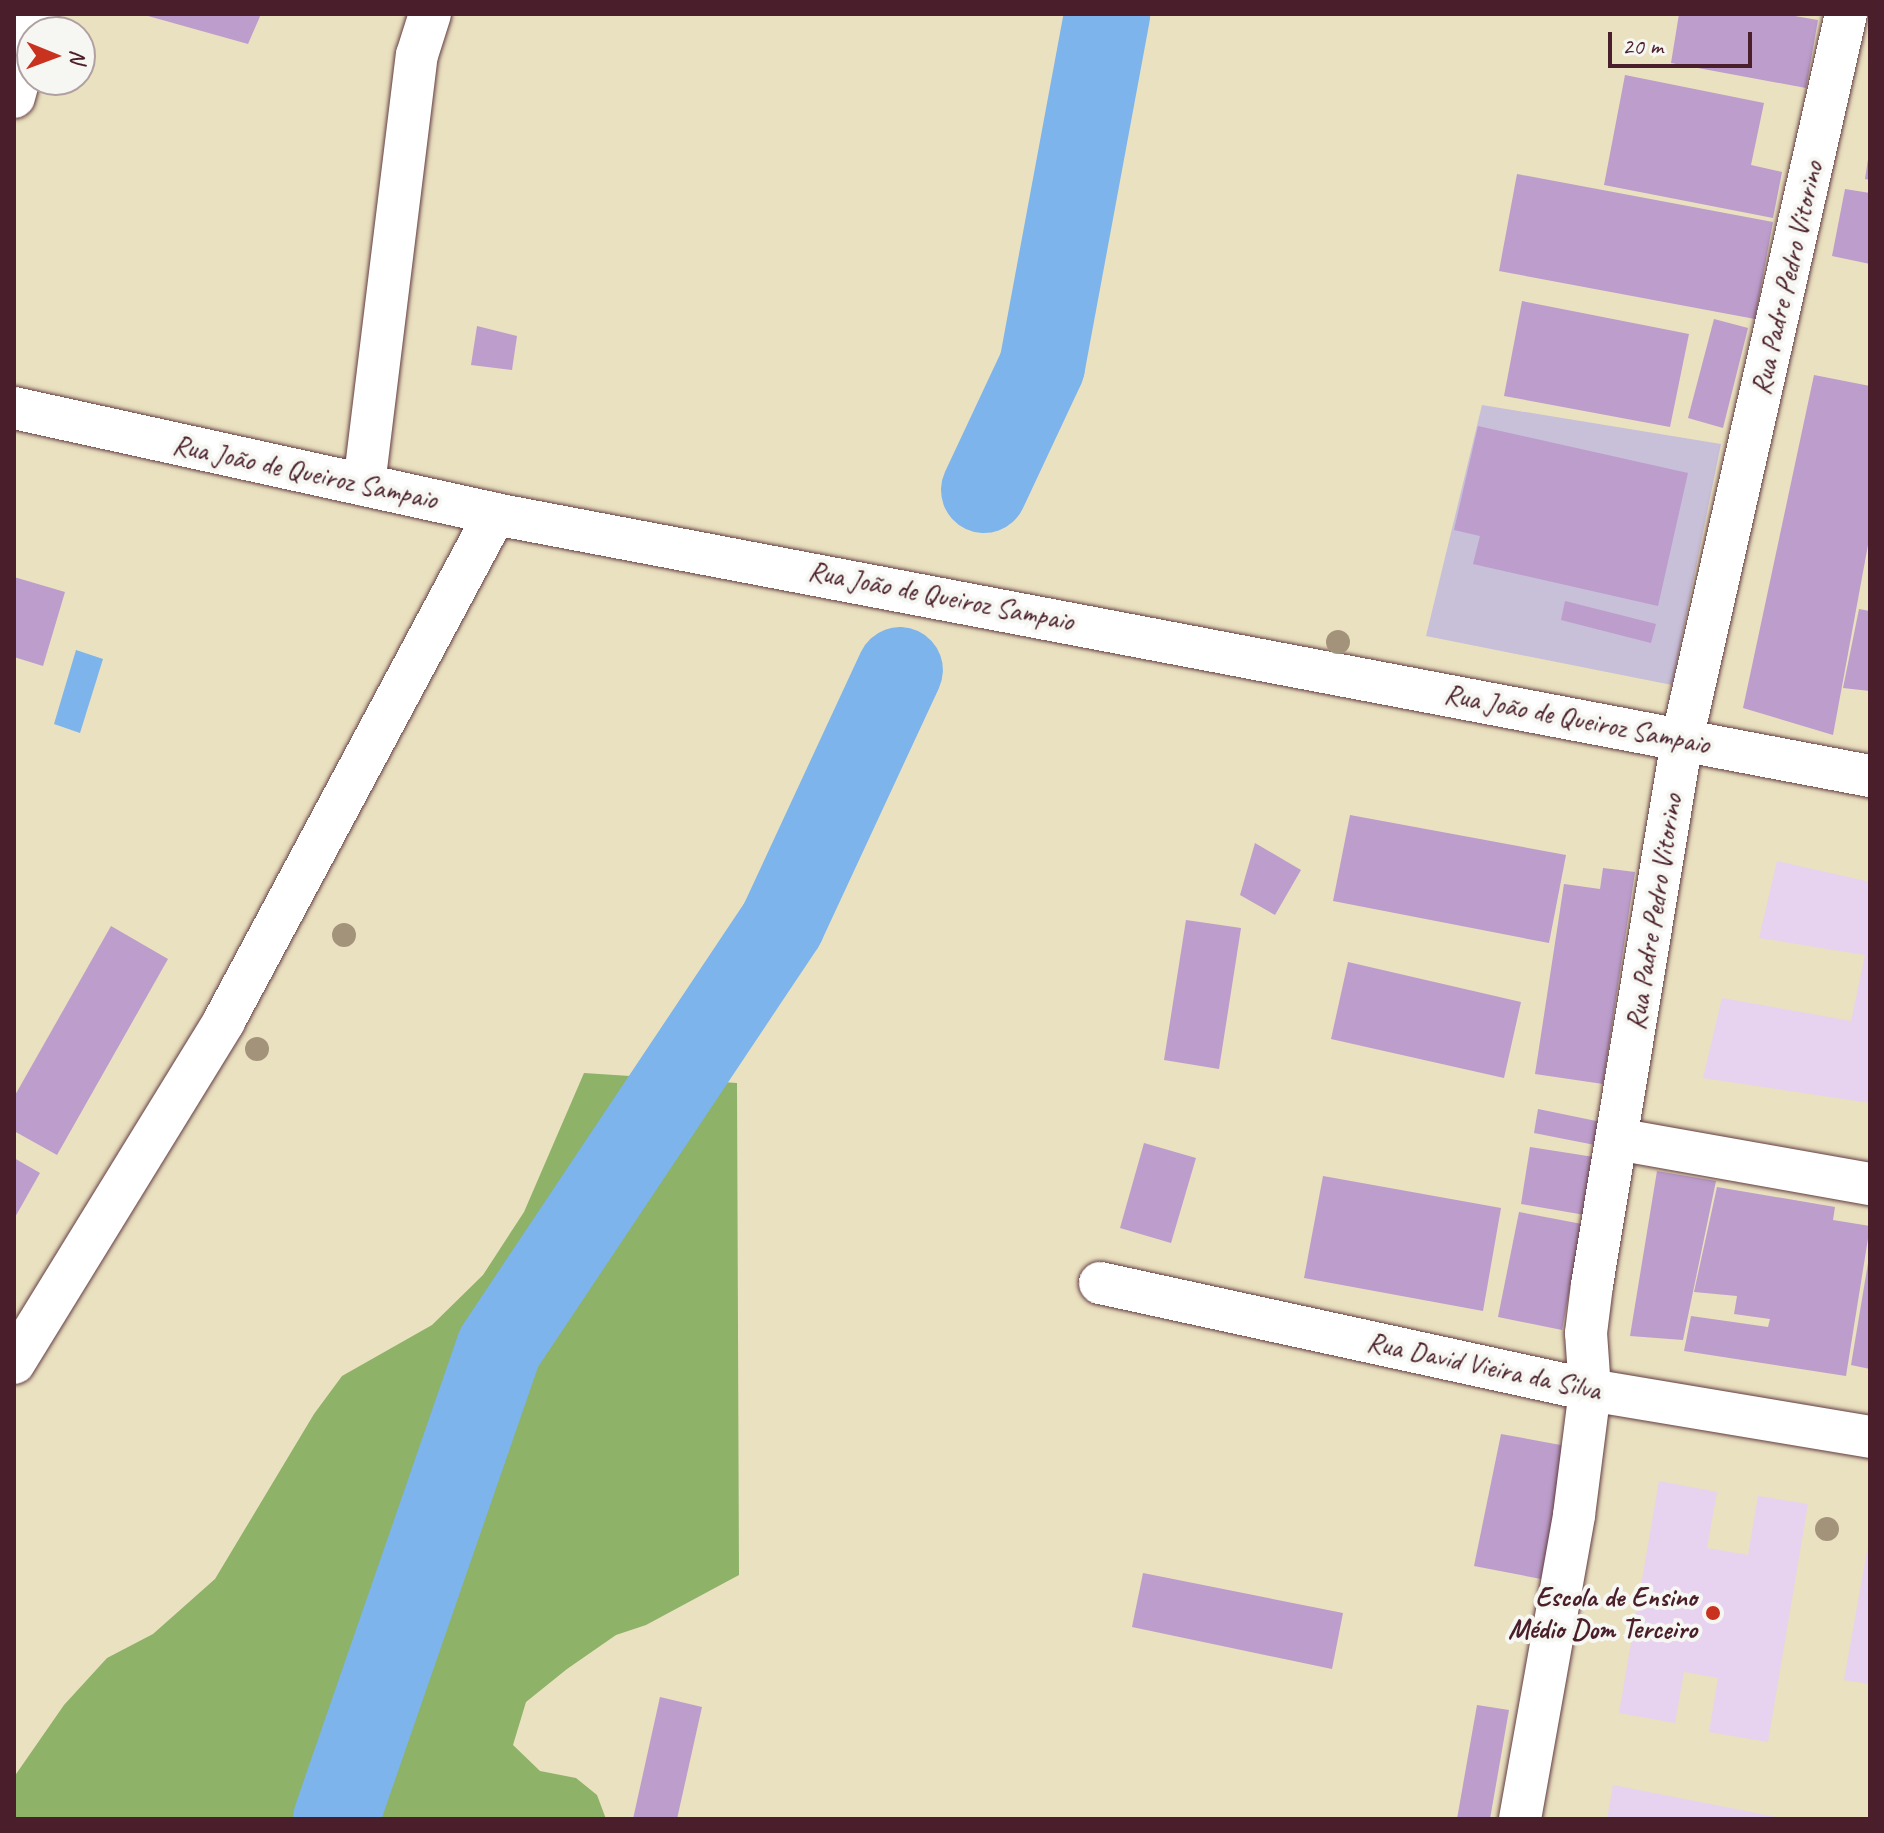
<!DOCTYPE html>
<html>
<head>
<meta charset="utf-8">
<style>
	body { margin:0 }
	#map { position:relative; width:1884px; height:1833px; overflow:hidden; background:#eae1c0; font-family:Caveat,sans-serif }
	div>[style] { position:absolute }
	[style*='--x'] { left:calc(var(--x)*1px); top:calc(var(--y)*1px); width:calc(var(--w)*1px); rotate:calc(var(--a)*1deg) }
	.built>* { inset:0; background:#e7d2ef }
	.industrial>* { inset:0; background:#c8bfd8 }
	.forest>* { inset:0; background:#8eb268 }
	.water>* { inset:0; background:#7db4ec }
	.river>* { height:86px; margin:-43px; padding:0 43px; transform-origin:43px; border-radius:43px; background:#7db4ec }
	.building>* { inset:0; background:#bc9dcb }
	.roads { filter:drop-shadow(0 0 2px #623c41) drop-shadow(0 0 2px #623c41) }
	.minor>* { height:42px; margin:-21px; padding:0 21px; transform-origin:21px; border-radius:21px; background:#fff }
	.trees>* { width:24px; height:24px; margin:-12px; border-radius:50%; background:#a4937b }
	.dots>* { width:22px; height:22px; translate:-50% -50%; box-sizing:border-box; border:4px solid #f6f6f2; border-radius:50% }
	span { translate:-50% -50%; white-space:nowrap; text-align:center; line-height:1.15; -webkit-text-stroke:8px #f6f6f2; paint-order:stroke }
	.street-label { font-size:28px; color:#4a1f2b }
	.poi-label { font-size:28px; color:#4a1f2b; font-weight:700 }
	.right { translate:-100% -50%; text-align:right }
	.frame { position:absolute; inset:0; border:16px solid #4a1f2b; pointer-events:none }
	.north { position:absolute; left:16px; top:16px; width:80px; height:80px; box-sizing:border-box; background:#f6f6f2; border:2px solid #b1a0a2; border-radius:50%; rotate:91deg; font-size:22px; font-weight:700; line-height:32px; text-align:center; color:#4a1f2b }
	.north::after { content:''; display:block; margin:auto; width:28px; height:36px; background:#c8321e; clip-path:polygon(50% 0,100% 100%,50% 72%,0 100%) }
	.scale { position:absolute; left:1608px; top:32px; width:144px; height:36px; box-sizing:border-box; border:4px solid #4a1f2b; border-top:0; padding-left:10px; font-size:24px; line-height:28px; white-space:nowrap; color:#4a1f2b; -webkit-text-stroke:6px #f6f6f2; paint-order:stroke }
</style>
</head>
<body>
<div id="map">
	<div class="built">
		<i style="clip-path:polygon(1777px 861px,1870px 882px,1870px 1103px,1703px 1078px,1722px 998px,1851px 1021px,1865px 955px,1759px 938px)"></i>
		<i style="clip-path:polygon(1659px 1481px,1717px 1492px,1707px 1548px,1748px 1555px,1758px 1496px,1808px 1504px,1768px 1742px,1709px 1732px,1718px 1678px,1684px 1672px,1675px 1723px,1619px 1713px)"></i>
		<i style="clip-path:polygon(1870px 1534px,1870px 1684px,1844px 1680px)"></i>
		<i style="clip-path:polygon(1613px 1785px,1786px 1819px,1607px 1819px)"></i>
	</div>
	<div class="industrial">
		<i style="clip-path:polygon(1482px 405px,1721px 444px,1672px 685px,1426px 636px)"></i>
	</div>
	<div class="forest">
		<i style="clip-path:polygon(584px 1073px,737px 1083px,739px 1575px,646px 1625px,616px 1635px,567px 1669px,526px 1702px,513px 1745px,540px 1771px,576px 1778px,597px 1795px,606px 1819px,14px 1819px,14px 1777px,64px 1705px,107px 1658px,153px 1634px,215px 1579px,314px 1414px,342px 1376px,432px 1325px,483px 1275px,524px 1212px)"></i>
	</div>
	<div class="water">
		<i style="clip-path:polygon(76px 650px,103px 659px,80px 733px,54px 724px)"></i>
	</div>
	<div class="river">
		<i style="--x:984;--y:490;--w:137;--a:-64.9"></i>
		<i style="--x:1042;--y:366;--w:358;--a:-79.5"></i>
		<i style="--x:336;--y:1819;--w:498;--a:-70.9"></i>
		<i style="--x:499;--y:1348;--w:510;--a:-56.28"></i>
		<i style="--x:782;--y:924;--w:280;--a:-65.1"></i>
	</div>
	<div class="building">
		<i style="clip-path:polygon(141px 14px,261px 14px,248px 44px)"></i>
		<i style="clip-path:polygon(1679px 14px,1783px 14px,1818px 20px,1806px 88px,1671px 63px)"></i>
		<i style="clip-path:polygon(1625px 75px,1764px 103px,1751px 165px,1782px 172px,1773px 218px,1604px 185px)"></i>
		<i style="clip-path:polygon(1868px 159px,1870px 159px,1870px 180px,1865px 179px)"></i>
		<i style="clip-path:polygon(1517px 174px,1773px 222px,1755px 319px,1499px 271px)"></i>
		<i style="clip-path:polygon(1845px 189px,1870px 193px,1870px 264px,1832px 256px)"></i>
		<i style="clip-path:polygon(1522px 301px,1689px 334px,1670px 427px,1504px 396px)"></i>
		<i style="clip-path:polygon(1714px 319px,1748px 328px,1723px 428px,1688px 418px)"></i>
		<i style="clip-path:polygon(477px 326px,517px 336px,512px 370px,471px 365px)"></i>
		<i style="clip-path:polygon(1814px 375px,1870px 386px,1870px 534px,1833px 735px,1743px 708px)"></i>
		<i style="clip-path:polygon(1478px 426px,1688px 473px,1658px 606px,1473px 564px,1480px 536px,1454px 530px)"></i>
		<i style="clip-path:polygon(14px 577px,65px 592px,43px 666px,14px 657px)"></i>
		<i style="clip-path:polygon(1565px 601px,1656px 624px,1651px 643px,1561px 620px)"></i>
		<i style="clip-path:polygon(1859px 609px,1870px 611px,1870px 691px,1843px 688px)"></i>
		<i style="clip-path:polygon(1350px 815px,1566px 855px,1549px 943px,1333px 901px)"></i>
		<i style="clip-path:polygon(1255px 843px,1301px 870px,1275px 915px,1240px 895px)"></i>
		<i style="clip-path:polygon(1603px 868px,1635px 872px,1603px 1084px,1535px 1074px,1564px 884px,1600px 889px)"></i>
		<i style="clip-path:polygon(1186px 920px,1241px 928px,1219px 1069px,1164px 1060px)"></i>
		<i style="clip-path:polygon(111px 926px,168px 959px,57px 1155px,14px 1131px,14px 1097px)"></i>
		<i style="clip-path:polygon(1348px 962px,1521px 1002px,1504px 1078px,1331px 1039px)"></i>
		<i style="clip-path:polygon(1538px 1109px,1606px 1123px,1600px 1146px,1534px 1133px)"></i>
		<i style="clip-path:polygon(1144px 1143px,1196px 1158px,1171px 1243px,1120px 1228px)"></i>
		<i style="clip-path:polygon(1530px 1147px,1594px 1157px,1585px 1215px,1521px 1204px)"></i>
		<i style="clip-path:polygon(14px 1158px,40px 1173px,14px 1219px)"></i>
		<i style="clip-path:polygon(1657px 1171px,1716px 1181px,1683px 1340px,1630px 1336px)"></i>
		<i style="clip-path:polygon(1323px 1176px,1501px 1208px,1483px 1311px,1304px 1278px)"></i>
		<i style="clip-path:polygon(1717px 1187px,1835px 1207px,1833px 1220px,1870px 1226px,1846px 1376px,1684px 1351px,1691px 1316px,1768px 1327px,1770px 1319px,1734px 1314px,1737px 1296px,1694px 1292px)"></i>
		<i style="clip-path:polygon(1519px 1212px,1582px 1224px,1562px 1330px,1498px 1317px)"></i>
		<i style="clip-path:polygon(1868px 1263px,1870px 1263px,1870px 1369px,1851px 1365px)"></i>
		<i style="clip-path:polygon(1501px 1434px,1566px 1446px,1541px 1579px,1474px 1566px)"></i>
		<i style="clip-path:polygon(1143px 1573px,1343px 1613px,1332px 1669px,1132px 1627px)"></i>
		<i style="clip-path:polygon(660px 1697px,702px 1707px,677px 1819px,633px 1819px)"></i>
		<i style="clip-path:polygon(1477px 1705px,1509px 1710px,1490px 1819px,1457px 1819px)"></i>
	</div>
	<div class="roads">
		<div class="minor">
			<i style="--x:14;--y:97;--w:86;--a:-74.5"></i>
			<i style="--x:14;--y:408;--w:493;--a:12.4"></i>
			<i style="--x:495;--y:514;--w:1400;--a:10.79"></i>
			<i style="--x:364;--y:485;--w:433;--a:-83"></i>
			<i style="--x:417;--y:55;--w:43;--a:-72.4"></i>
			<i style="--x:1617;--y:1139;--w:257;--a:10.1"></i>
			<i style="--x:1100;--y:1283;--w:502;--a:12.32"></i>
			<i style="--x:1590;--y:1390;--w:284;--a:9.5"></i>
			<i style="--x:14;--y:1363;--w:401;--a:-58.4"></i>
			<i style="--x:224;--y:1021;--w:575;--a:-61.87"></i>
			<i style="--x:1520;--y:1819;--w:309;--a:-79.9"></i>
			<i style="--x:1574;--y:1515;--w:126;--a:-82.7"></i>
			<i style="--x:1590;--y:1390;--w:57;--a:-94"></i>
			<i style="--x:1586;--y:1333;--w:48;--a:-82.9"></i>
			<i style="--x:1592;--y:1285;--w:552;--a:-80.62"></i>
			<i style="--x:1682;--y:740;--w:744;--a:-77.27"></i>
		</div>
	</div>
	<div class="trees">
		<i style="left:1338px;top:642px"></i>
		<i style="left:344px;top:935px"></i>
		<i style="left:257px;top:1049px"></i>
		<i style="left:1827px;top:1529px"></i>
	</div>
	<div class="dots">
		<i style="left:1713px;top:1613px;background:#c8321e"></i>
	</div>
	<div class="street-label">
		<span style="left:1787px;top:278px;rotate:-77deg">Rua Padre Pedro Vitorino</span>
		<span style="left:305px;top:472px;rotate:12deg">Rua João de Queiroz Sampaio</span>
		<span style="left:941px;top:596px;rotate:11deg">Rua João de Queiroz Sampaio</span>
		<span style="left:1577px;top:719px;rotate:11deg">Rua João de Queiroz Sampaio</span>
		<span style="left:1654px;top:912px;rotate:-81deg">Rua Padre Pedro Vitorino</span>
		<span style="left:1484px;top:1366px;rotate:12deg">Rua David Vieira da Silva</span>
	</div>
	<div class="poi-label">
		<span class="right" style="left:1697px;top:1613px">Escola de Ensino<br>Médio Dom Terceiro</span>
	</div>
	<div class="frame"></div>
	<div class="north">N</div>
	<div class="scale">20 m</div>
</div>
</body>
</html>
